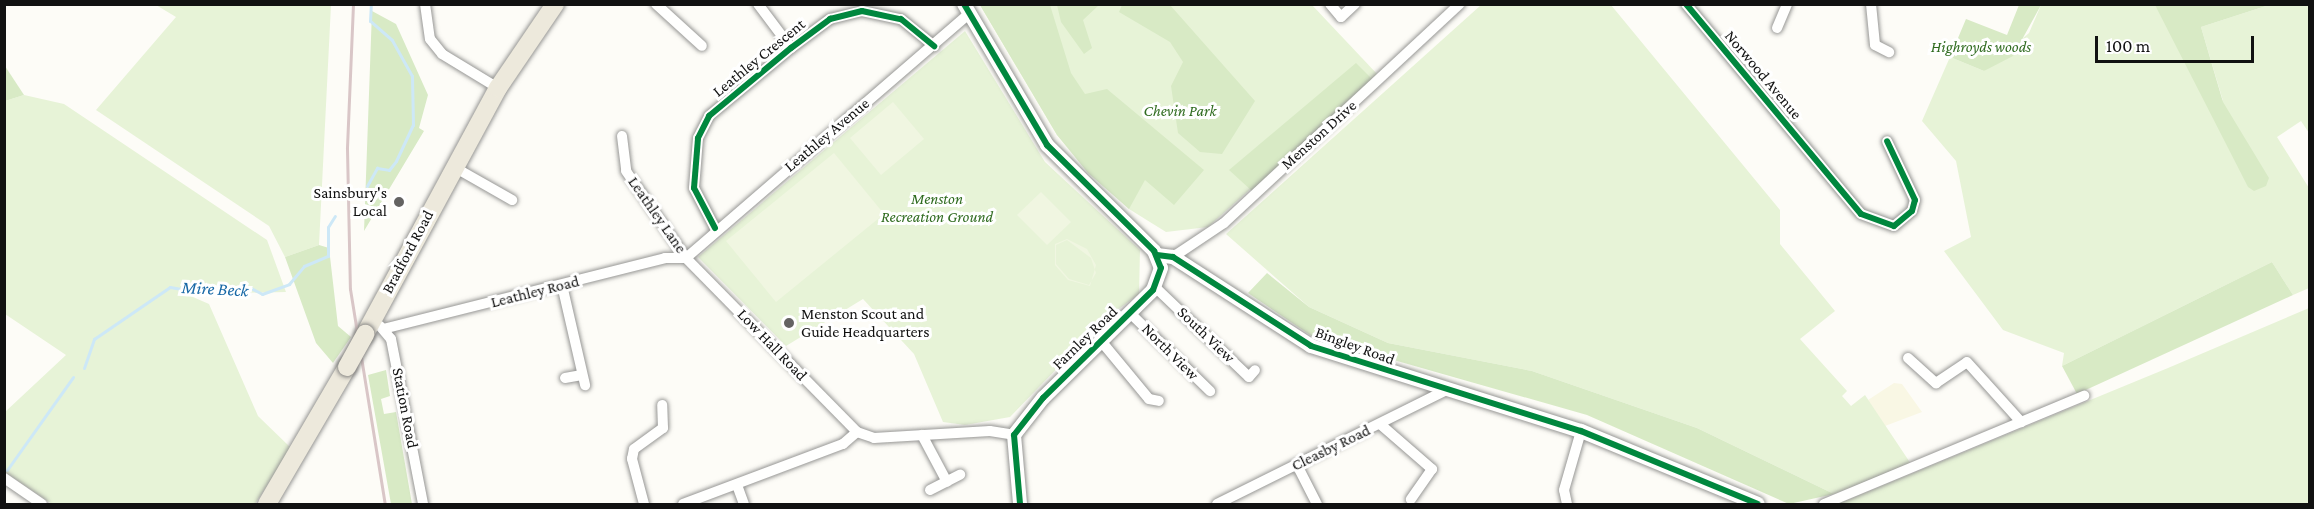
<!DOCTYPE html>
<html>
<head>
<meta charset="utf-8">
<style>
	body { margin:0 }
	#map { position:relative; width:2314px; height:509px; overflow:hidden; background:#fdfcf7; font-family:"Crimson Pro",serif }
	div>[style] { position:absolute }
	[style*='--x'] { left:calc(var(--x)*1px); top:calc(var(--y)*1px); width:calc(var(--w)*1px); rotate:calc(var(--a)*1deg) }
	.farmland>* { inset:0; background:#f9f7e4 }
	.green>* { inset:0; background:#e7f3d7 }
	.forest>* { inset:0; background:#d8eac5 }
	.pitch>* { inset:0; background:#f0f6e1 }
	.stream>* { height:3px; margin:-1.5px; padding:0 1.5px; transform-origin:1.5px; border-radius:1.5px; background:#cde8f7 }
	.roads { filter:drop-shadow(0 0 2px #979795) drop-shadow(0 0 2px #979795) }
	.minor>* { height:10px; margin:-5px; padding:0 5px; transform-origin:5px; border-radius:5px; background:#fffffe }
	.tertiary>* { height:14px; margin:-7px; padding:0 7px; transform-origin:7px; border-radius:7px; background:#fffffe }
	.primary>* { height:18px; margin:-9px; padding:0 9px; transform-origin:9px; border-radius:9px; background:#ede9dc }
	.rail>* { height:3px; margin:-1.5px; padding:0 1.5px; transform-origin:1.5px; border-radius:1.5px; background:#d9c6c7 }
	.bridges { filter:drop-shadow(0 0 2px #858482) drop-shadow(0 0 2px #858482) }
	.primary-bridge>* { height:18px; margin:-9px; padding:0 9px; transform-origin:9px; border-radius:9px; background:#ede9dc }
	.cycleway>* { height:6px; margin:-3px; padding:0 3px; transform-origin:3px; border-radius:3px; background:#00873e }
	.dots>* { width:16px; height:16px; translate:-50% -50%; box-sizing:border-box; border:3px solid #fff; border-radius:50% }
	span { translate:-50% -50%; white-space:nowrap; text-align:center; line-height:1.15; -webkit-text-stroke:6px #fff; paint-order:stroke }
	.park-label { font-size:16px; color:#2f6b1f; font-style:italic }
	.street-label { font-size:16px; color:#111 }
	.poi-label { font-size:16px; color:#111 }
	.right { translate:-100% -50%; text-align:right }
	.left { translate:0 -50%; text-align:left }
	.water-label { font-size:18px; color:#1768a6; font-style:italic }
	.frame { position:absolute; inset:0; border:6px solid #111; pointer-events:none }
	.scale { position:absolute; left:2095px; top:36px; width:159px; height:27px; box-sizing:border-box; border:3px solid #111; border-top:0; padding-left:8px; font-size:18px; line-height:21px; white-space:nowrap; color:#111; -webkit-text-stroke:4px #fff; paint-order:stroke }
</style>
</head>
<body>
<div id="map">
	<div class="farmland">
		<i style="clip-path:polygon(1894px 383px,1902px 384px,1922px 412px,1885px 426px,1868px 400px)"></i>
	</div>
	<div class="green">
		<i style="clip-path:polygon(156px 5px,331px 5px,319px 245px,285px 257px,269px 226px,96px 110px,176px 17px)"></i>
		<i style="clip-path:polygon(980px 5px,1312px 5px,1378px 75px,1208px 227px,1166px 232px,1129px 209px,1057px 135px)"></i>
		<i style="clip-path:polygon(1481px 5px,1611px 5px,1780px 210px,1780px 244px,1835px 311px,1800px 339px,1847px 391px,1842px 396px,1851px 406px,1865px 395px,1911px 464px,1834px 494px,1697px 428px,1532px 371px,1388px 343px,1309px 307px,1226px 234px)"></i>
		<i style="clip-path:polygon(2041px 5px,2155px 5px,2223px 101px,2201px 27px,2269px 5px,2309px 5px,2309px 133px,2301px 121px,2277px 137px,2309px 188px,2309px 288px,2293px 295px,2272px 262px,2062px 366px,2064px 353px,2003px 330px,1944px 251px,1971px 237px,1956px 161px,1922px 121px,1950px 57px,1984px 71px,2029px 33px)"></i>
		<i style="clip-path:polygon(965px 31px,1045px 162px,1140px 250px,1139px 294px,1105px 319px,1010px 417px,965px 425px,943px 422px,914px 354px,863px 299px,786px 346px,698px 257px)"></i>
		<i style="clip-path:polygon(24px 95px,64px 104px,267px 240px,286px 292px,186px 294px,209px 304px,258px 416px,291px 448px,255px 504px,52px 504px,5px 472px,5px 412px,66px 355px,5px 314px,5px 101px)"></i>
		<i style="clip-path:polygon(2309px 308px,2309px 504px,1838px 504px,2168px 368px)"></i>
	</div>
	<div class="forest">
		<i style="clip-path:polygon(980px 5px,1050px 5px,1071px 73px,1085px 94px,1107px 89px,1204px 170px,1174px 205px,1145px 180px,1129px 209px,1088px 173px,1057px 135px)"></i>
		<i style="clip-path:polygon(1057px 5px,1099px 5px,1083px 20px,1092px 48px,1084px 54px,1061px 22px)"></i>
		<i style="clip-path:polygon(1122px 5px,1170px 5px,1255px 101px,1222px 154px,1200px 152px,1178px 133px,1171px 86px,1183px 62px,1170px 42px,1119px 12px)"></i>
		<i style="clip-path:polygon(2019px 5px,2041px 5px,2013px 56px,1984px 71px,1950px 57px,1966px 19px,2007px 35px)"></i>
		<i style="clip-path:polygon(2155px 5px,2269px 5px,2201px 27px,2223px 102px,2269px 178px,2266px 186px,2254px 191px,2248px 187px)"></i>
		<i style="clip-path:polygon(372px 11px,396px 24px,428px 95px,419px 128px,424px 131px,364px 231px)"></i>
		<i style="clip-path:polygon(1356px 63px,1373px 80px,1252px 191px,1229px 170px)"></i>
		<i style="clip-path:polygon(5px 66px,24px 95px,5px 101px,4px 101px)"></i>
		<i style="clip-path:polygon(319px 245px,329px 248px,338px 326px,351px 337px,333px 363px,316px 343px,285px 257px)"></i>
		<i style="clip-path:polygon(2272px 262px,2293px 295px,2077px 394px,2062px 366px)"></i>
		<i style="clip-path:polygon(1267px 273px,1309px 307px,1388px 343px,1532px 371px,1697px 428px,1834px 494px,1789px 504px,1587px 415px,1313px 337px,1248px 293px)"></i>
		<i style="clip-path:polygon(386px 370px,390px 396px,381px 399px,384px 414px,396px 412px,412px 504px,391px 504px,368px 375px)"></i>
	</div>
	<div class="pitch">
		<i style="clip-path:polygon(893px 102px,924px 139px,881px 175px,850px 138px)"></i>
		<i style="clip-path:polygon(834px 153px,884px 214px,776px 302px,726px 241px)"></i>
		<i style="clip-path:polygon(1041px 192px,1071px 222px,1047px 245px,1017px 215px)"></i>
		<i style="clip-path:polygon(evenodd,1067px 239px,1087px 249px,1096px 265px,1090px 286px,1068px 280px,1055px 265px,1055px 244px,1067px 239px,1067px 240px,1091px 258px,1096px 273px,1089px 285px,1069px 279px,1056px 264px,1056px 245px,1067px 240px)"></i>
	</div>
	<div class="stream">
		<i style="--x:367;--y:186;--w:21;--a:-61"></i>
		<i style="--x:377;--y:168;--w:12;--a:9"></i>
		<i style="--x:389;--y:170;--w:11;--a:-52"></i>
		<i style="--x:396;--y:161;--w:40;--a:-65"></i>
		<i style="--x:413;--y:125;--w:49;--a:-91.2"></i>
		<i style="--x:412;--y:76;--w:41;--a:-119.1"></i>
		<i style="--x:392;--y:40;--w:29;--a:-139"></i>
		<i style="--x:370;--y:21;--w:17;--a:-87"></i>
		<i style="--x:84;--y:368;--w:31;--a:-71"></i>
		<i style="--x:94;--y:339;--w:92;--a:-34.4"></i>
		<i style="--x:170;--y:287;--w:27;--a:10"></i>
		<i style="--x:197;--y:292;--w:52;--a:-5.5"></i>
		<i style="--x:249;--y:287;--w:15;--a:28"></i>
		<i style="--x:262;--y:294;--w:29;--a:-20"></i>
		<i style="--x:289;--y:284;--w:23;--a:-50"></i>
		<i style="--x:304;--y:266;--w:26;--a:-23"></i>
		<i style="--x:328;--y:256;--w:29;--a:-90"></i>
		<i style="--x:328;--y:227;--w:13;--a:-58"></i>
		<i style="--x:7;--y:470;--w:114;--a:-54.6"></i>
	</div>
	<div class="roads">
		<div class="minor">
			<i style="--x:425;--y:4;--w:35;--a:82"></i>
			<i style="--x:430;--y:39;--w:19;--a:51"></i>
			<i style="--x:442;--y:54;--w:66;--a:31.3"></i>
			<i style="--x:656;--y:4;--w:62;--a:42.4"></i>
			<i style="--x:758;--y:4;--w:55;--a:53.1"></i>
			<i style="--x:1330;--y:4;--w:17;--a:50"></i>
			<i style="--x:1341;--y:17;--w:19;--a:-43"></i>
			<i style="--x:1686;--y:4;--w:273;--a:50.2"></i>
			<i style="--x:1861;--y:214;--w:35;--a:20"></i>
			<i style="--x:1894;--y:226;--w:23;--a:-40"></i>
			<i style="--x:1912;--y:211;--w:11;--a:-75"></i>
			<i style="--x:1915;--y:200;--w:65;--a:-115.4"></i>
			<i style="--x:1871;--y:4;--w:41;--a:84.4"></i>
			<i style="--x:1875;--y:45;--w:16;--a:27"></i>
			<i style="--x:1777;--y:28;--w:26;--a:-67"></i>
			<i style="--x:622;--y:136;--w:35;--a:83"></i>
			<i style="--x:626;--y:171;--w:106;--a:55.4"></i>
			<i style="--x:686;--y:258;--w:244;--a:45.5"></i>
			<i style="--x:454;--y:167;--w:67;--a:29.6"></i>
			<i style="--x:715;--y:228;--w:45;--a:-117.7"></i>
			<i style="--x:694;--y:188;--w:50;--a:-85.4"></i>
			<i style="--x:698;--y:138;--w:25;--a:-63"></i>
			<i style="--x:709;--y:116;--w:107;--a:-39.7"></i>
			<i style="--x:791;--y:48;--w:49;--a:-36.6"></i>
			<i style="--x:830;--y:19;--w:33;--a:-14"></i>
			<i style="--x:862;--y:11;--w:40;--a:12"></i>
			<i style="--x:901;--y:19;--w:43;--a:39.3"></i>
			<i style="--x:1173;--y:257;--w:61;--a:-33.7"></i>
			<i style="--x:1224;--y:223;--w:322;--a:-42.9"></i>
			<i style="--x:686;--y:258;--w:374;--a:-40.8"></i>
			<i style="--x:562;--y:285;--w:103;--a:77"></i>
			<i style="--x:1155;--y:287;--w:130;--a:43.8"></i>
			<i style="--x:1249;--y:377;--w:9;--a:-49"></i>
			<i style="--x:1130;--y:313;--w:112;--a:44.3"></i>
			<i style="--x:380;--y:326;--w:17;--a:50"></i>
			<i style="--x:391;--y:339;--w:168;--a:79"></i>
			<i style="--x:383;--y:329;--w:291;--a:-14.1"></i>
			<i style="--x:665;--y:258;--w:21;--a:0"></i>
			<i style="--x:1101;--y:341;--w:75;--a:50.4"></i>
			<i style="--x:1149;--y:399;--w:10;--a:11"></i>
			<i style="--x:1908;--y:358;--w:38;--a:42"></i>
			<i style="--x:1936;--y:383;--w:37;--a:-34"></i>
			<i style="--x:1967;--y:362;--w:81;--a:48"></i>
			<i style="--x:565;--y:378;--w:17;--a:-10"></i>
			<i style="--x:1380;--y:424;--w:69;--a:40.9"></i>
			<i style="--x:1432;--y:469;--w:37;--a:125"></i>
			<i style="--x:922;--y:435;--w:53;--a:62"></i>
			<i style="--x:1297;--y:465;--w:44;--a:62.9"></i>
			<i style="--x:4;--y:478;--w:46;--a:34.4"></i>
			<i style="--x:737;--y:485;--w:20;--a:70"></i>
			<i style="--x:930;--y:490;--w:34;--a:-27"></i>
			<i style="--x:644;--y:504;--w:47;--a:-104.9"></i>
			<i style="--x:632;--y:459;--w:10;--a:-79"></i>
			<i style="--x:634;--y:449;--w:36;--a:-36"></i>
			<i style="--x:663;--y:428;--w:23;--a:-92"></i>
			<i style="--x:683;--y:504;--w:171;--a:-20.6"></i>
			<i style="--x:843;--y:444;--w:18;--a:-41"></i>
			<i style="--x:857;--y:432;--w:18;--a:19"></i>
			<i style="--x:874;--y:438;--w:116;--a:-3.5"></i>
			<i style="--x:990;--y:431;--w:24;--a:9"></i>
			<i style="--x:1217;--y:504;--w:254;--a:-26.4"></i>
			<i style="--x:1567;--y:504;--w:14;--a:-102"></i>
			<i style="--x:1564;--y:490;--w:61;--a:-73.9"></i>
			<i style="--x:1824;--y:504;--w:282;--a:-22.6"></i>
		</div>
		<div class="tertiary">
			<i style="--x:964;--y:4;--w:164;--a:59.5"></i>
			<i style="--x:1047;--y:145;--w:151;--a:44.7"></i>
			<i style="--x:1154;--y:251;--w:18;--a:68"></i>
			<i style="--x:1161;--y:268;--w:23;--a:110"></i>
			<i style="--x:1153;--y:290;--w:154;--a:135.5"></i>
			<i style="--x:1043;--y:398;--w:47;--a:128.1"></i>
			<i style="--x:1014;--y:435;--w:69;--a:85"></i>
			<i style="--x:1157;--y:255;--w:16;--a:7"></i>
			<i style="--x:1173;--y:257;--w:164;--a:32.8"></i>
			<i style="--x:1311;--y:346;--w:283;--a:17.5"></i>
			<i style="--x:1581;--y:431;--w:191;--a:22.4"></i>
		</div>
		<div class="primary">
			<i style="--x:365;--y:334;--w:280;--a:-61.6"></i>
			<i style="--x:498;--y:88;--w:102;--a:-55.8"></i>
			<i style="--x:267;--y:504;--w:159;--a:-59.7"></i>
		</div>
	</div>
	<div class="rail">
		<i style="--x:353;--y:4;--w:145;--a:92.4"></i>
		<i style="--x:347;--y:149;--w:140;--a:88.8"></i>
		<i style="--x:350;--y:289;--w:218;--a:80.8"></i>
	</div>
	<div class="bridges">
		<div class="primary-bridge">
			<i style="--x:347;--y:367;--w:38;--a:-61"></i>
		</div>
	</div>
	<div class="cycleway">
		<i style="--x:964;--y:4;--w:164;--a:59.5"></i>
		<i style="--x:1047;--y:145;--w:151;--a:44.7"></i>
		<i style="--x:1154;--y:251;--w:18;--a:68"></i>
		<i style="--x:1161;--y:268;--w:23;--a:110"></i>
		<i style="--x:1153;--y:290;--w:154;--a:135.5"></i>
		<i style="--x:1043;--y:398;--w:47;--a:128.1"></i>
		<i style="--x:1014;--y:435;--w:69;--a:85"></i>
		<i style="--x:1686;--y:4;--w:273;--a:50.2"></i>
		<i style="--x:1861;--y:214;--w:35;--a:20"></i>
		<i style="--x:1894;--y:226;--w:23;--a:-40"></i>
		<i style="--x:1912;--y:211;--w:11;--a:-75"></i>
		<i style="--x:1915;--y:200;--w:65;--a:-115.4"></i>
		<i style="--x:715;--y:228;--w:45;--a:-117.7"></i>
		<i style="--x:694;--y:188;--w:50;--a:-85.4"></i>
		<i style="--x:698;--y:138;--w:25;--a:-63"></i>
		<i style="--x:709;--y:116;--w:107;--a:-39.7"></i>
		<i style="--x:791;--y:48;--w:49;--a:-36.6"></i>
		<i style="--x:830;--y:19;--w:33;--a:-14"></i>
		<i style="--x:862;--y:11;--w:40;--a:12"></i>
		<i style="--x:901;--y:19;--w:43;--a:39.3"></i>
		<i style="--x:1157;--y:255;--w:16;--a:7"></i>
		<i style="--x:1173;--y:257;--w:164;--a:32.8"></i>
		<i style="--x:1311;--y:346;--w:283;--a:17.5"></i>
		<i style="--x:1581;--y:431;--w:191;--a:22.4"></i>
	</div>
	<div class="dots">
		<i style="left:399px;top:202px;background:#646362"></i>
		<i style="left:789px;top:323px;background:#646362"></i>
	</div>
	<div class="park-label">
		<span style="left:1981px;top:47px">Highroyds woods</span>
		<span style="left:1180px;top:111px">Chevin Park</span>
		<span style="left:937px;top:208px">Menston<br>Recreation Ground</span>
	</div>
	<div class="street-label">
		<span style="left:759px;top:58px;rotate:-39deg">Leathley Crescent</span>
		<span style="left:1763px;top:75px;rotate:50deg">Norwood Avenue</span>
		<span style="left:827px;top:135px;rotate:-40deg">Leathley Avenue</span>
		<span style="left:1319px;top:135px;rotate:-42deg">Menston Drive</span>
		<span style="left:657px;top:215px;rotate:55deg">Leathley Lane</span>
		<span style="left:408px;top:252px;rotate:-62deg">Bradford Road</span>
		<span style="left:535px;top:292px;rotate:-14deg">Leathley Road</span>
		<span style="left:1206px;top:335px;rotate:44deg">South View</span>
		<span style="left:1085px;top:338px;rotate:-44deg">Farnley Road</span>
		<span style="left:772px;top:345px;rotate:46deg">Low Hall Road</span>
		<span style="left:1355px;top:346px;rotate:20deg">Bingley Road</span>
		<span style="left:1170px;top:352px;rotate:45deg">North View</span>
		<span style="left:405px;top:408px;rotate:79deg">Station Road</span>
		<span style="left:1331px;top:448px;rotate:-26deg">Cleasby Road</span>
	</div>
	<div class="poi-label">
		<span class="right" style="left:387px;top:202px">Sainsbury's<br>Local</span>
		<span class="left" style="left:801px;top:323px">Menston Scout and<br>Guide Headquarters</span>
	</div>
	<div class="water-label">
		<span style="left:215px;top:289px;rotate:3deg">Mire Beck</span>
	</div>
	<div class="frame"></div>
	<div class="scale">100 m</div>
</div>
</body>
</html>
